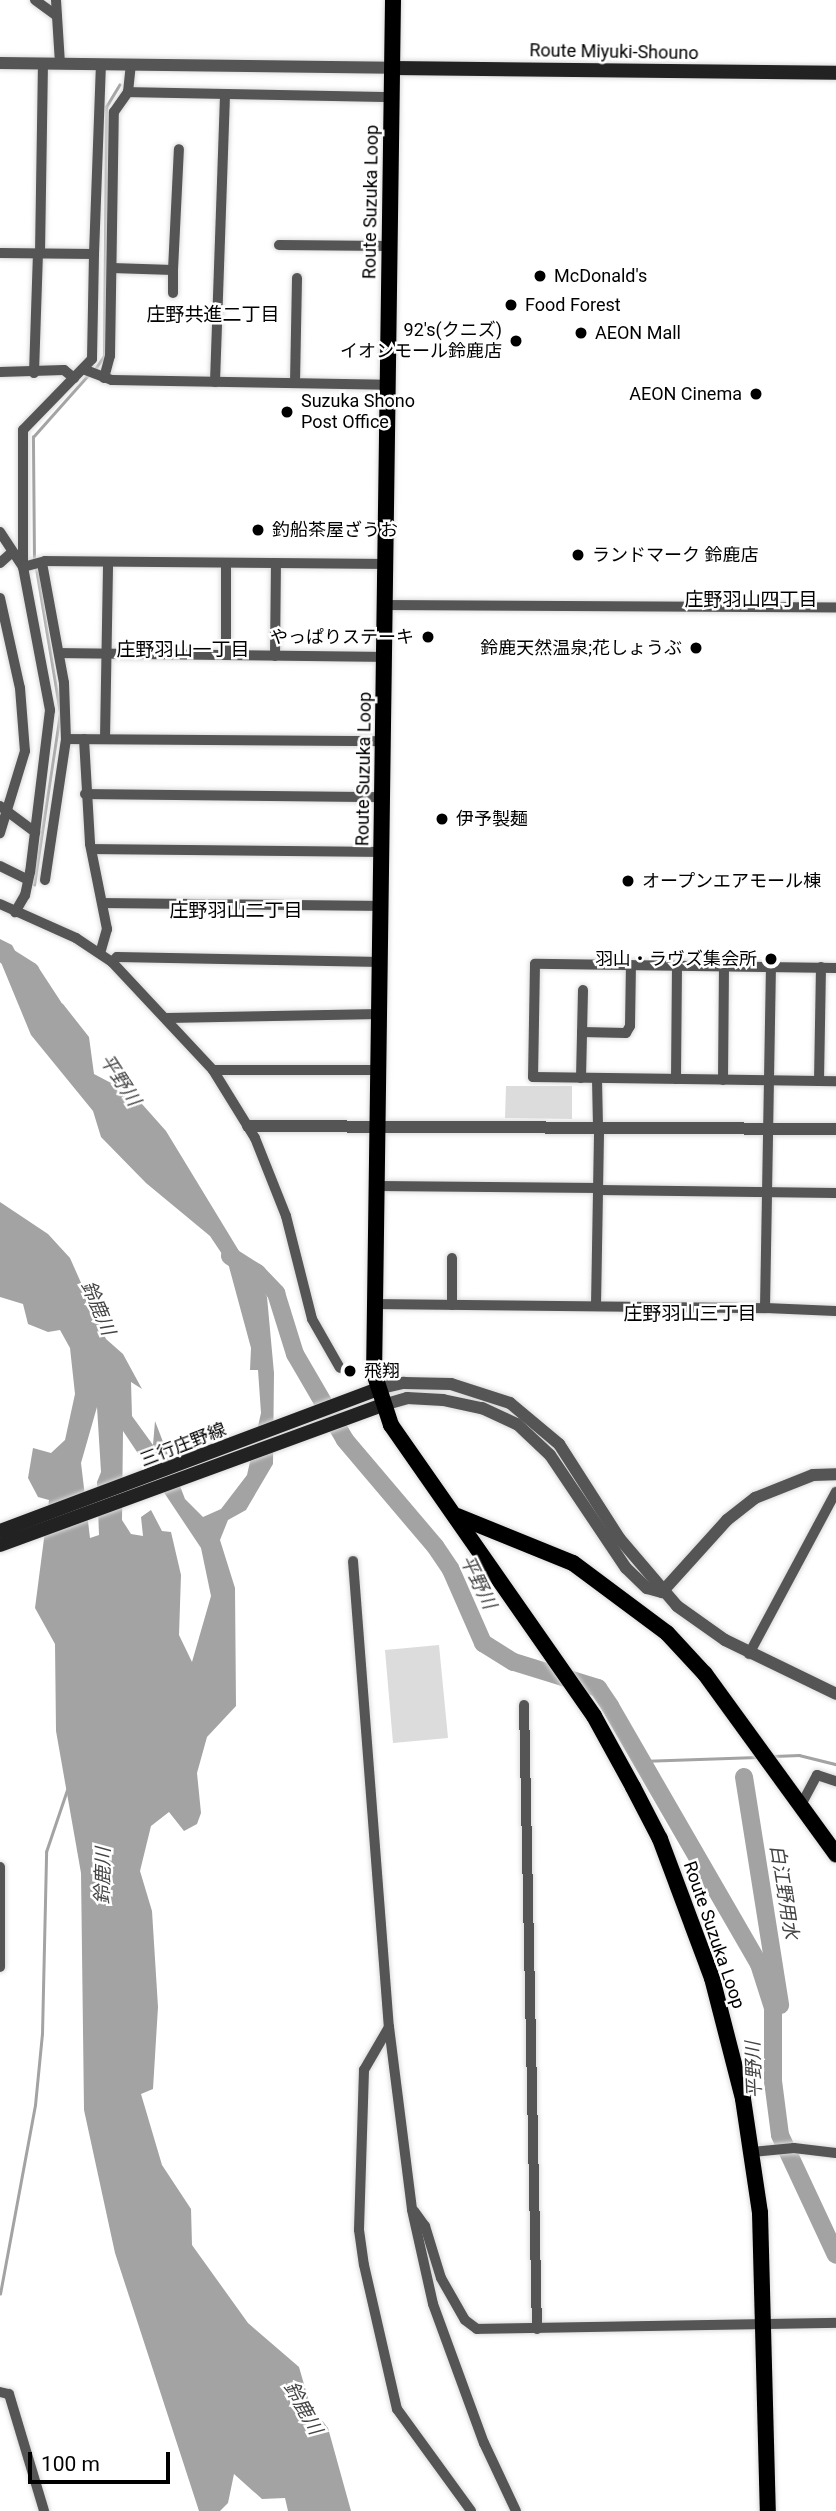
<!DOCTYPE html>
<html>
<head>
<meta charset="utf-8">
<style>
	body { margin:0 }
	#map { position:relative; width:836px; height:2511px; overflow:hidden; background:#fff; font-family:Roboto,"Noto Sans JP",sans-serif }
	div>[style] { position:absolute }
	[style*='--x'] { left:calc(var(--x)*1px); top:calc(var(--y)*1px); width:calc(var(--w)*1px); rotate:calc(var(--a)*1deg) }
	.green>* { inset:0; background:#dcdcdc }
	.water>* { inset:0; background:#a3a3a3 }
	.stream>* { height:2.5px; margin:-1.25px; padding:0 1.25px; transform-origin:1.25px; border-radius:1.25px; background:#a3a3a3 }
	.river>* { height:18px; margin:-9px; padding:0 9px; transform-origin:9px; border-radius:9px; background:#a3a3a3 }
	.roads { filter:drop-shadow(0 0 2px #dbdbdb) drop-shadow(0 0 2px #dbdbdb) }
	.minor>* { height:10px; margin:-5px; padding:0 5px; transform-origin:5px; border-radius:5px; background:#555 }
	.tertiary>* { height:12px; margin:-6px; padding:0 6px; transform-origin:6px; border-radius:6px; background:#555 }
	.secondary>* { height:14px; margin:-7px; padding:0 7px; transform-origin:7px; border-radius:7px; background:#222 }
	.primary>* { height:16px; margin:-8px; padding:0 8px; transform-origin:8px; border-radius:8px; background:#000 }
	.dots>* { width:19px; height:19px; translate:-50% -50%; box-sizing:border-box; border:4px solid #fff; border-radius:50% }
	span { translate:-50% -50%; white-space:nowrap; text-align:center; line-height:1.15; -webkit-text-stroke:5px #fff; paint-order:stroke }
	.street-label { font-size:18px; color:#000 }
	.poi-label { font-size:18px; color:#000 }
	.left { translate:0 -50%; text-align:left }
	.right { translate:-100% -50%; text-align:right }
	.neighbourhood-label { font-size:19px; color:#000 }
	.water-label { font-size:19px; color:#444; font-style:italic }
	.scale { position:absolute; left:28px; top:2452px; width:142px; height:32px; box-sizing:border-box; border:4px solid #000; border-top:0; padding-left:9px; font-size:21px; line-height:24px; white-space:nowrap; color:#000; -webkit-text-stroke:5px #fff; paint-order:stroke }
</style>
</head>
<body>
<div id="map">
	<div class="green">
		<i style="clip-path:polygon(506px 1086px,572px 1086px,572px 1119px,505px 1118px)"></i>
		<i style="clip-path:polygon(439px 1645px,448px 1738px,393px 1743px,385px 1650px)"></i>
	</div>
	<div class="water">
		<i style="clip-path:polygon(evenodd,0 939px,12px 945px,31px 981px,63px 1004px,89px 1037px,94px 1074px,134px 1095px,166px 1131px,267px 1297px,274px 1373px,273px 1464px,246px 1510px,228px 1520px,220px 1540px,235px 1588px,236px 1706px,207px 1737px,197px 1773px,201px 1813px,197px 1824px,184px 1831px,169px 1812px,151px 1826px,140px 1871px,152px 1911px,158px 2007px,153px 2089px,141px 2094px,162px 2165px,191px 2209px,192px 2245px,248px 2323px,299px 2367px,310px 2405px,328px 2428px,351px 2511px,288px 2511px,285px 2498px,262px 2499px,234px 2474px,228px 2503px,220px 2511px,199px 2511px,115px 2253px,84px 2110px,81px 1873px,56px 1731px,55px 1644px,35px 1608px,49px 1500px,38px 1497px,28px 1478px,33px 1448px,51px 1453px,65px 1440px,75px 1394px,70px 1348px,60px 1330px,48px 1332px,28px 1324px,23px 1304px,0 1297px,0 1202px,48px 1234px,70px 1258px,106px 1339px,123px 1354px,142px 1389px,131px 1382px,132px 1416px,153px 1445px,155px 1421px,185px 1499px,203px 1517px,221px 1509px,247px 1475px,261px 1413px,258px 1370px,250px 1370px,251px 1348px,228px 1263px,210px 1236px,146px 1183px,101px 1137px,93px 1111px,31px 1035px,0 960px,0 939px,97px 1407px,101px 1472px,97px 1482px,99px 1535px,90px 1538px,81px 1463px,97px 1407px,0 939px,123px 1431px,201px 1548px,211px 1596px,192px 1662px,179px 1635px,181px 1575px,171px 1532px,162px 1531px,151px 1510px,141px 1517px,143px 1536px,131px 1534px,122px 1520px,123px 1431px)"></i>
	</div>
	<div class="stream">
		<i style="--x:95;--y:369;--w:16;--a:-55"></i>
		<i style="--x:104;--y:356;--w:249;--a:-89.5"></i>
		<i style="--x:106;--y:107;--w:26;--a:-59"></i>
		<i style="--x:34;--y:561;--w:124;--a:-90.5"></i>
		<i style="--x:33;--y:437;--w:86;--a:-48.3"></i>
		<i style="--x:34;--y:885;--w:174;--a:-81.4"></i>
		<i style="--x:60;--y:713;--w:147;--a:-99.4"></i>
		<i style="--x:774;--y:1756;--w:25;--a:-2"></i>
		<i style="--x:799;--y:1755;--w:38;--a:14"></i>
		<i style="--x:641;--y:1761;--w:116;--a:-2"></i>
		<i style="--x:0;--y:2294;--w:192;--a:-79.5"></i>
		<i style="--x:35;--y:2105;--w:71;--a:-84.4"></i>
		<i style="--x:42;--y:2034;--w:182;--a:-88.7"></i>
		<i style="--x:46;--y:1852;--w:65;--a:-71.3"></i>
	</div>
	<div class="river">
		<i style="--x:0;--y:952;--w:36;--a:32"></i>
		<i style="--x:30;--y:971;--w:42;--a:56.7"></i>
		<i style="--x:230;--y:1256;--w:32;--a:32"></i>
		<i style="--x:257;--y:1273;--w:28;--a:46"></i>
		<i style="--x:276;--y:1293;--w:64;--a:72.7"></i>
		<i style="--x:295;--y:1354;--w:99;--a:59.8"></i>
		<i style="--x:345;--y:1440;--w:139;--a:49.7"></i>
		<i style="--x:435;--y:1546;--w:29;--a:56"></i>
		<i style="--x:451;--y:1570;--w:80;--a:66.3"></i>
		<i style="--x:483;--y:1643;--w:36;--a:32"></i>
		<i style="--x:514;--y:1662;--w:88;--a:17.2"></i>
		<i style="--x:598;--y:1688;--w:22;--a:56"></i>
		<i style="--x:610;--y:1706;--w:298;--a:60"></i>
		<i style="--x:759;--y:1964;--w:46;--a:72.3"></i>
		<i style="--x:773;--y:2008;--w:73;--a:90"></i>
		<i style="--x:773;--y:2081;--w:54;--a:82.6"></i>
		<i style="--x:780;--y:2135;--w:132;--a:65"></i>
		<i style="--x:744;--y:1777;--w:231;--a:81"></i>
	</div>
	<div class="roads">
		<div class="minor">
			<i style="--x:35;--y:0;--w:27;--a:36"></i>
			<i style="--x:56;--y:0;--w:64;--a:86.4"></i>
			<i style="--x:128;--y:92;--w:264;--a:1.1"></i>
			<i style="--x:279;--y:245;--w:110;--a:0.5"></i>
			<i style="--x:0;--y:253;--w:94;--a:0.6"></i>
			<i style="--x:94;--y:254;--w:105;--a:91.1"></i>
			<i style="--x:92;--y:359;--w:99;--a:134.2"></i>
			<i style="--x:23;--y:430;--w:137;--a:90"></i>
			<i style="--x:23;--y:567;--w:146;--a:79.3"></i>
			<i style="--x:50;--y:710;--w:163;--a:97"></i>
			<i style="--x:30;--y:872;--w:24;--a:102"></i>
			<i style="--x:25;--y:895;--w:20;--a:120"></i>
			<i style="--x:40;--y:253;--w:189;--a:-89.1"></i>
			<i style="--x:94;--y:254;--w:190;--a:-87.9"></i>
			<i style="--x:112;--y:268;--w:61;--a:1.9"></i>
			<i style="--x:173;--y:270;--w:121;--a:-87.2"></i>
			<i style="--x:173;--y:293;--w:23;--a:-90"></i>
			<i style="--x:83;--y:369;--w:31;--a:21"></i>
			<i style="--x:112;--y:380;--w:275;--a:1"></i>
			<i style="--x:0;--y:372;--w:64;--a:-1.8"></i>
			<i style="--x:64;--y:370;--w:13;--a:39"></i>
			<i style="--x:34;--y:373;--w:120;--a:-88.1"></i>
			<i style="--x:104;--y:378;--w:23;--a:-75"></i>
			<i style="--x:110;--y:356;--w:244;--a:-89.1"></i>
			<i style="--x:114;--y:112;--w:24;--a:-55"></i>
			<i style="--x:128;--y:92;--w:28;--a:-84"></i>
			<i style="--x:215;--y:382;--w:288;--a:-88"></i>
			<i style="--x:295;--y:383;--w:105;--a:-88.9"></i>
			<i style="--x:0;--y:532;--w:42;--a:56.7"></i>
			<i style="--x:0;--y:563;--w:15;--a:-42"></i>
			<i style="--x:42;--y:563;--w:122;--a:79.6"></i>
			<i style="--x:64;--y:683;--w:56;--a:88"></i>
			<i style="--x:66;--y:739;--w:318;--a:0.4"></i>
			<i style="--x:23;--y:567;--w:23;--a:-15"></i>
			<i style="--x:45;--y:561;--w:341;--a:0.5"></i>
			<i style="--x:0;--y:598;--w:92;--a:77.5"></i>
			<i style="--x:20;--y:688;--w:63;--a:85.5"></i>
			<i style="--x:25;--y:751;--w:86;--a:107"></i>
			<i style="--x:386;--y:605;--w:450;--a:0.3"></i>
			<i style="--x:59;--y:653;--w:326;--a:0.7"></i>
			<i style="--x:226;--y:655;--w:92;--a:-90"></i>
			<i style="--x:275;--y:656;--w:93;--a:-89.4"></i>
			<i style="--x:84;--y:739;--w:105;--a:86.7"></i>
			<i style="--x:90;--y:844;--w:87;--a:78.7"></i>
			<i style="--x:107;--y:929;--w:25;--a:106"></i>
			<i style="--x:105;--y:739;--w:177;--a:-89"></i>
			<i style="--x:85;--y:794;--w:298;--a:0.6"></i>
			<i style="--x:0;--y:806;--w:44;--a:36.6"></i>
			<i style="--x:92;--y:849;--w:290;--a:0.6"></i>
			<i style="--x:0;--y:866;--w:30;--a:26"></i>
			<i style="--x:45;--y:880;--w:143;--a:-81.5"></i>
			<i style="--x:104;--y:903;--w:278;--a:0.6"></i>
			<i style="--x:0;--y:904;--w:83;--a:24.1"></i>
			<i style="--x:76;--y:938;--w:43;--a:33.7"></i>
			<i style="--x:112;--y:962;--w:148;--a:46.9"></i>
			<i style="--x:213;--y:1070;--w:80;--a:58.3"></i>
			<i style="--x:255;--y:1138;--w:84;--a:68.3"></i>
			<i style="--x:286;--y:1216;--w:106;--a:75.8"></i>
			<i style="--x:312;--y:1319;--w:56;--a:60.3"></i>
			<i style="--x:112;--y:962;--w:7;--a:-45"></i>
			<i style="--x:117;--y:957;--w:264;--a:1.1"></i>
			<i style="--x:836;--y:968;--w:301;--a:-179.2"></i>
			<i style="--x:535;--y:964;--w:113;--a:91"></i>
			<i style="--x:533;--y:1077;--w:303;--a:0.8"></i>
			<i style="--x:167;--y:1018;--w:213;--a:-1.1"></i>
			<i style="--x:582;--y:1032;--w:44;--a:1.3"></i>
			<i style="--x:626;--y:1033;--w:8;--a:-60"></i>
			<i style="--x:630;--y:1026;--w:61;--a:-89.1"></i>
			<i style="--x:213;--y:1070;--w:166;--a:0"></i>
			<i style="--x:581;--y:1078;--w:88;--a:-88.7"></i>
			<i style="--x:597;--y:1079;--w:48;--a:88.8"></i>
			<i style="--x:676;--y:1079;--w:113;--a:-89.5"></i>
			<i style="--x:723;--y:1080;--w:114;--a:-89.5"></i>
			<i style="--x:819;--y:1081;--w:114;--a:-89"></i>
			<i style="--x:378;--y:1186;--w:221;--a:0.5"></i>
			<i style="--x:599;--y:1190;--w:237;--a:0.7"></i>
			<i style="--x:376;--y:1304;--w:389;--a:0.6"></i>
			<i style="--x:765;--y:1308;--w:341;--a:-89"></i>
			<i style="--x:452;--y:1305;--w:47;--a:-90"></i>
			<i style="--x:596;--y:1306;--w:179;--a:-89"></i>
			<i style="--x:765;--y:1308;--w:71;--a:2.4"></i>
			<i style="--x:353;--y:1561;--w:467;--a:85.6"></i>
			<i style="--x:389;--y:2027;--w:184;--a:82.8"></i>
			<i style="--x:412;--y:2210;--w:96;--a:77.4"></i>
			<i style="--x:433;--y:2304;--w:148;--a:69.9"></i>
			<i style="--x:484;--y:2443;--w:75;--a:64.8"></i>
			<i style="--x:749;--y:1654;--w:184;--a:-61.8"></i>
			<i style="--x:524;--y:1705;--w:624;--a:88.81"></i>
			<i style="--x:801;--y:1805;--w:34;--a:-62"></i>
			<i style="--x:817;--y:1775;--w:20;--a:18"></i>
			<i style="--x:0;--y:1867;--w:100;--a:90"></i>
			<i style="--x:389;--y:2027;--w:50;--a:120.2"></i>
			<i style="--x:364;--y:2070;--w:160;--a:91.8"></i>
			<i style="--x:359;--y:2230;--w:35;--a:82"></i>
			<i style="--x:364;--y:2265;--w:148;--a:77.1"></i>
			<i style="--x:397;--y:2409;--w:126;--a:54"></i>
			<i style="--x:752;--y:2152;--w:42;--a:-5.4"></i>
			<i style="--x:794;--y:2148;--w:42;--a:6.8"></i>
			<i style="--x:414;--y:2211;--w:19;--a:54"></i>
			<i style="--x:425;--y:2226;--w:54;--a:72.9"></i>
			<i style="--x:441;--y:2278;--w:48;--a:60.3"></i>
			<i style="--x:465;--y:2320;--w:15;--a:37"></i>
			<i style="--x:477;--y:2329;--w:359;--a:-1"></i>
			<i style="--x:0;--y:2392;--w:9;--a:13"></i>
			<i style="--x:9;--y:2394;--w:122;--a:73.3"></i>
		</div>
		<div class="tertiary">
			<i style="--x:0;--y:63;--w:392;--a:0.7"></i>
			<i style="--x:248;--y:1126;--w:588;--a:0.29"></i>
			<i style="--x:377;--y:1389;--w:28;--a:-13"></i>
			<i style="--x:404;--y:1383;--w:47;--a:1.2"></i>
			<i style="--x:451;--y:1384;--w:62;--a:17.9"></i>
			<i style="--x:510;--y:1403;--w:64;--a:39.9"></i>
			<i style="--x:559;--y:1444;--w:112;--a:57.4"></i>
			<i style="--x:619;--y:1538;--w:89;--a:49.5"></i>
			<i style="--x:677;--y:1606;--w:59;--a:35.3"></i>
			<i style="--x:725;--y:1640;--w:123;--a:25.9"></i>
			<i style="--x:383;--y:1405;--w:25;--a:-16"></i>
			<i style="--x:407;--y:1398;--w:36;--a:3"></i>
			<i style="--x:443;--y:1400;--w:40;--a:12"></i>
			<i style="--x:482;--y:1408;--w:38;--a:25"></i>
			<i style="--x:517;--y:1424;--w:45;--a:43.2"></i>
			<i style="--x:550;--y:1455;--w:136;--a:56.1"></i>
			<i style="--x:626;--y:1568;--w:29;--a:44"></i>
			<i style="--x:647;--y:1588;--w:16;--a:15"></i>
			<i style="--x:662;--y:1592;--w:97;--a:-47.9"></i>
			<i style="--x:727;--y:1520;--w:36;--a:-38"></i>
			<i style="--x:755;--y:1498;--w:62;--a:-21.6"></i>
			<i style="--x:813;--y:1475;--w:23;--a:-2"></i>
		</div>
		<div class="secondary">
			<i style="--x:392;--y:68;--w:444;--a:0.6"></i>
			<i style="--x:0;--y:1531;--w:403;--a:-20.6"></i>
			<i style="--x:0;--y:1545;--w:408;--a:-20.1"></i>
		</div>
		<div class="primary">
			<i style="--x:393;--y:0;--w:1373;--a:90.79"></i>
			<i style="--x:374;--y:1373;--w:55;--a:71.9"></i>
			<i style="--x:391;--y:1425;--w:355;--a:55.1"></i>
			<i style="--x:594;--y:1716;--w:81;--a:61.2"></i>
			<i style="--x:633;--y:1787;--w:59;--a:62.6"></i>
			<i style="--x:660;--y:1839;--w:148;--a:69.5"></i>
			<i style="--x:712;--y:1978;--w:125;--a:75.6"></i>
			<i style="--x:743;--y:2099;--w:115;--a:81.5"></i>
			<i style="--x:760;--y:2213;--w:298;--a:88.5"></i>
			<i style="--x:457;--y:1516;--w:125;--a:22.1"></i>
			<i style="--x:573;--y:1563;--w:117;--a:36.7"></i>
			<i style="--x:667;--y:1633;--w:56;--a:47.2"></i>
			<i style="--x:705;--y:1674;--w:223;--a:54"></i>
		</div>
	</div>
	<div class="dots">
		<i style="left:540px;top:276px;background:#000"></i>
		<i style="left:511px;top:305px;background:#000"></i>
		<i style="left:581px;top:333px;background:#000"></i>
		<i style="left:516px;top:341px;background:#000"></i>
		<i style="left:756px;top:394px;background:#000"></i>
		<i style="left:287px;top:412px;background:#000"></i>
		<i style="left:258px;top:530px;background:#000"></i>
		<i style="left:578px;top:555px;background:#000"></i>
		<i style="left:428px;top:637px;background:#000"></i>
		<i style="left:696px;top:648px;background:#000"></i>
		<i style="left:442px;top:819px;background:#000"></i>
		<i style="left:628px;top:881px;background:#000"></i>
		<i style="left:771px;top:959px;background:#000"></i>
		<i style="left:350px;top:1371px;background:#000"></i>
	</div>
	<div class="street-label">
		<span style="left:614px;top:52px;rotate:1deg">Route Miyuki-Shouno</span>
		<span style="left:371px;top:202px;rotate:-89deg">Route Suzuka Loop</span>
		<span style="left:364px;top:769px;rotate:-89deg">Route Suzuka Loop</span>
		<span style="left:183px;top:1445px;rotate:-21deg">三行庄野線</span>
		<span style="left:714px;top:1935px;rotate:71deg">Route Suzuka Loop</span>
	</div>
	<div class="poi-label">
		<span class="left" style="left:554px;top:276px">McDonald's</span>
		<span class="left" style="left:525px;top:305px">Food Forest</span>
		<span class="right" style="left:502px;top:341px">92's(クニズ)<br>イオンモール鈴鹿店</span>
		<span class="left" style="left:595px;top:333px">AEON Mall</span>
		<span class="right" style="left:742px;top:394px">AEON Cinema</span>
		<span class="left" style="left:301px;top:412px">Suzuka Shono<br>Post Office</span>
		<span class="left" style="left:272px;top:530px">釣船茶屋ざうお</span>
		<span class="left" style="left:592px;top:555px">ランドマーク 鈴鹿店</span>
		<span class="right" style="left:414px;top:637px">やっぱりステーキ</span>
		<span class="right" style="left:682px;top:648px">鈴鹿天然温泉;花しょうぶ</span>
		<span class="left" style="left:456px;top:819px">伊予製麺</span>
		<span class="left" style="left:642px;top:881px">オープンエアモール棟</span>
		<span class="right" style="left:757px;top:959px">羽山・ラヴズ集会所</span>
		<span class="left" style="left:364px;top:1371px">飛翔</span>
	</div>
	<div class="neighbourhood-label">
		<span style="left:213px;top:315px">庄野共進二丁目</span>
		<span style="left:751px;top:600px">庄野羽山四丁目</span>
		<span style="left:183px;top:650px">庄野羽山一丁目</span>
		<span style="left:236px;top:911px">庄野羽山二丁目</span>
		<span style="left:690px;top:1314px">庄野羽山三丁目</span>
	</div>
	<div class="water-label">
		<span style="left:120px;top:1080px;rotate:57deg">平野川</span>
		<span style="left:98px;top:1308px;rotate:67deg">鈴鹿川</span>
		<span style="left:478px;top:1582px;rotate:64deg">平野川</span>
		<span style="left:103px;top:1876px;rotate:-89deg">鈴鹿川</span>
		<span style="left:784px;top:1892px;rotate:81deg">白江野用水</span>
		<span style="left:754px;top:2070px;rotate:-92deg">平野川</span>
		<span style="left:303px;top:2408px;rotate:61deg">鈴鹿川</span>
	</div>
	<div class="scale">100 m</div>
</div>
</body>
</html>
